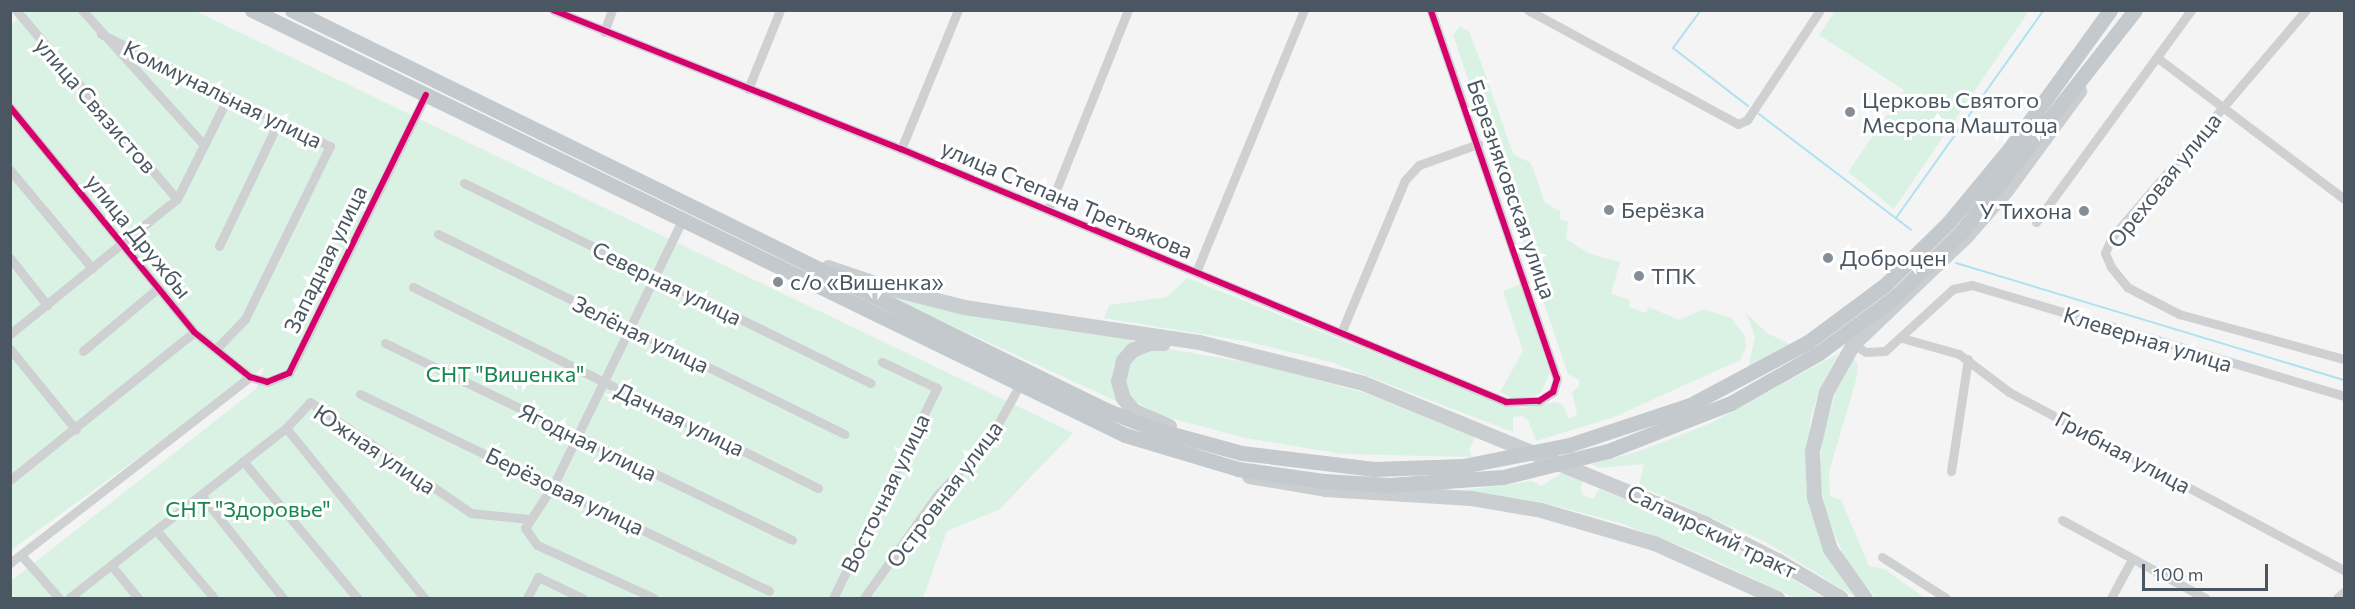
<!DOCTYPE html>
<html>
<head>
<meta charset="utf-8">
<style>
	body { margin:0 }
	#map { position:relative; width:2355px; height:609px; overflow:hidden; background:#f4f4f4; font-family:Commissioner,sans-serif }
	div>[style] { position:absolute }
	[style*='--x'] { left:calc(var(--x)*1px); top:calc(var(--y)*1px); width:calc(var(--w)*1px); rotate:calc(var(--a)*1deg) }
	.green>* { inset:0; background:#d9f2e3 }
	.stream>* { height:2px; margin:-1px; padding:0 1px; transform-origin:1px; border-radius:1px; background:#aee2f0 }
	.minor>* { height:9px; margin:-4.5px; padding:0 4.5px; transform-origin:4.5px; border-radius:4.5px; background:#ced0d2 }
	.primary>* { height:15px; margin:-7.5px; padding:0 7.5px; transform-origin:7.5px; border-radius:7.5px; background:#caced1 }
	.trunk>* { height:15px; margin:-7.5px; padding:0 7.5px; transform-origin:7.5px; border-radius:7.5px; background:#c4c9cd }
	.cycleway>* { height:6px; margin:-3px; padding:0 3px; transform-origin:3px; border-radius:3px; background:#d6006c }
	.dots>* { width:16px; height:16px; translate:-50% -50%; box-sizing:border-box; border:3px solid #fff; border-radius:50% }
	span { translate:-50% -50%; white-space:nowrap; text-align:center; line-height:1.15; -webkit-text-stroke:6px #fff; paint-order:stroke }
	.street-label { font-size:22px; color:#4a5661 }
	.poi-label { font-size:22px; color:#4a5661 }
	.left { translate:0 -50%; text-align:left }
	.right { translate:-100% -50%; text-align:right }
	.park-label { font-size:22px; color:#17864f }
	.frame { position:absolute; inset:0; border:12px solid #4a5661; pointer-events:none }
	.scale { position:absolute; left:2142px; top:564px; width:126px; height:27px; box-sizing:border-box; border:3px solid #4a5661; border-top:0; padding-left:8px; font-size:18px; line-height:21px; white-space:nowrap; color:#4a5661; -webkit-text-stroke:4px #fff; paint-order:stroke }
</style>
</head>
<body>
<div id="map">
	<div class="green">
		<i style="clip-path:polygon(28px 11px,195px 11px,1073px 433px,1000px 509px,947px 531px,923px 598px,11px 598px,11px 581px,256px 389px,265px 366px,11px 550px,10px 25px)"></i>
		<i style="clip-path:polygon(1835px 11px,2029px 11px,1894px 209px,1848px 172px,1904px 90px,1819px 35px)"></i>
		<i style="clip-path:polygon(1460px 26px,1469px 32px,1482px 65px,1513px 154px,1531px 163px,1545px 203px,1560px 211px,1560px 219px,1568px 222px,1566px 239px,1590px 254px,1620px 262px,1611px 294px,1630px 300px,1629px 307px,1646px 313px,1648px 307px,1680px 320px,1703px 309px,1731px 318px,1745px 336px,1746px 348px,1740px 360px,1614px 417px,1536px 441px,1528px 420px,1522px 416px,1513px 417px,1513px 432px,1331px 362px,1245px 341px,1104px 318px,1109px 305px,1167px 297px,1187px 278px,1506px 406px,1523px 408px,1555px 402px,1563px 405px,1569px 419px,1577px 414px,1572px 392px,1579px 386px,1579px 380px,1568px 374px,1453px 35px)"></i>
		<i style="clip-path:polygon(1521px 284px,1550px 373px,1540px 393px,1530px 398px,1512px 398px,1500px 392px,1523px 351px,1503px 291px)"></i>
		<i style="clip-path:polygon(879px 292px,1134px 339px,1113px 367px,1116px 401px)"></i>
		<i style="clip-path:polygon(1746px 313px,1767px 333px,1789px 344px,1749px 366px,1755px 336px)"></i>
		<i style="clip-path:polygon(1163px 348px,1257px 364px,1365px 393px,1475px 437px,1469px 450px,1472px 457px,1342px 454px,1245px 438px,1163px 416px,1131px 400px,1124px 384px,1128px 365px,1137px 354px)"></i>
		<i style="clip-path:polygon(1839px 353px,1820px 389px,1810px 420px,1806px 488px,1824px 551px,1855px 597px,1764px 541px,1639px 486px,1644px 464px,1599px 468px,1591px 464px,1640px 451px,1711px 423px)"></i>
		<i style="clip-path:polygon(1854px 359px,1858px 365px,1856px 380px,1829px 472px,1830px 496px,1841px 500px,1869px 566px,1884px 569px,1925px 598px,1876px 598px,1845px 559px,1826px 513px,1820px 481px,1822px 439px,1836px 391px)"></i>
		<i style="clip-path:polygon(1562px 473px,1583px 482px,1580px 488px,1584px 496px,1593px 499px,1599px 489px,1658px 513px,1772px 567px,1824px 598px,1795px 598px,1701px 554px,1620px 523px,1541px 502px,1464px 490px,1532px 481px,1541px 486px)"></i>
	</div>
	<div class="stream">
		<i style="--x:1701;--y:10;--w:47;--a:126.4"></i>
		<i style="--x:1673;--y:48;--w:95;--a:37.7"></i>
		<i style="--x:1759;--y:114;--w:191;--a:37.3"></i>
		<i style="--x:1896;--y:218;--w:255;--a:-54.6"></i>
		<i style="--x:1956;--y:263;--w:405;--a:16.8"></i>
	</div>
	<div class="minor">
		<i style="--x:16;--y:10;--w:248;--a:49.6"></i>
		<i style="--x:82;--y:10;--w:182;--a:47.9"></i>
		<i style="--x:553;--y:10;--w:375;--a:21.8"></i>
		<i style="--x:901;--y:149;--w:656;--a:22.69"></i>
		<i style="--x:1506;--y:402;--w:33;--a:-2"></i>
		<i style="--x:1539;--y:401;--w:17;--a:-33"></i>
		<i style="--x:1553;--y:392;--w:14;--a:-73"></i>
		<i style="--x:1557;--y:379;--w:390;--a:-108.9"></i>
		<i style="--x:1528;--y:10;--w:239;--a:28.5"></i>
		<i style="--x:1738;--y:124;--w:10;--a:-24"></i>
		<i style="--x:1747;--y:120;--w:132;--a:-56.4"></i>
		<i style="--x:2306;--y:10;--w:299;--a:130.5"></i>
		<i style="--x:2112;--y:237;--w:17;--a:114"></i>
		<i style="--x:2105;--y:253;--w:15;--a:67"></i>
		<i style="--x:2111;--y:267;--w:26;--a:51"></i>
		<i style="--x:2127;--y:287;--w:59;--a:27.4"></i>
		<i style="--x:2179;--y:314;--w:171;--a:15.3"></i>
		<i style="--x:604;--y:32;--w:23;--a:-70"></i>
		<i style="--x:101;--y:34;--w:255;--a:26.1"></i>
		<i style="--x:330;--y:146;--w:193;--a:116.2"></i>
		<i style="--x:245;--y:319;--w:42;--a:134"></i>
		<i style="--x:2159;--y:59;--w:232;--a:37.1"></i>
		<i style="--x:748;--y:89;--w:85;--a:-67.9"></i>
		<i style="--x:10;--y:107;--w:291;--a:50.7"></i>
		<i style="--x:194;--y:332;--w:72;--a:38.8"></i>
		<i style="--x:250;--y:377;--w:18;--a:16"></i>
		<i style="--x:267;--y:382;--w:24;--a:-22"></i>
		<i style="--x:289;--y:373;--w:310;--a:-63.8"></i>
		<i style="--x:901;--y:149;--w:150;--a:-67.7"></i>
		<i style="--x:10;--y:170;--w:128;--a:50.1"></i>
		<i style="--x:464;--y:183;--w:453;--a:26.2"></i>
		<i style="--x:1048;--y:210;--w:215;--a:-68.2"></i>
		<i style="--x:2036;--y:222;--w:263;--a:-53.8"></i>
		<i style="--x:438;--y:234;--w:453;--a:26.2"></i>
		<i style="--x:219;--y:246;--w:139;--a:-64.4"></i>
		<i style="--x:10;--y:258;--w:60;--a:51.8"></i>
		<i style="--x:1196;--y:272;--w:283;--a:-67.6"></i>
		<i style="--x:413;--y:287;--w:452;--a:26.4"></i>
		<i style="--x:1341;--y:333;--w:166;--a:-67.3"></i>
		<i style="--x:1405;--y:180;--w:21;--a:-47"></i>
		<i style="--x:1419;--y:165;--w:63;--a:-19.6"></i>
		<i style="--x:10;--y:334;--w:215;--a:-39"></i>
		<i style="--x:177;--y:199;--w:114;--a:-63.4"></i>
		<i style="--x:1902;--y:338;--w:59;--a:15.7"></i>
		<i style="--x:1959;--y:354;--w:63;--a:37.2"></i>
		<i style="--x:2009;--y:392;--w:379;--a:28"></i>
		<i style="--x:385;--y:343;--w:452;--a:25.8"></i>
		<i style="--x:1853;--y:344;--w:15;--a:32"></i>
		<i style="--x:1866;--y:352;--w:19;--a:-3"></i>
		<i style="--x:1885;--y:351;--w:92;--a:-42.4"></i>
		<i style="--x:1953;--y:289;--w:19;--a:-12"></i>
		<i style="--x:1972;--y:285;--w:388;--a:16.6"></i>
		<i style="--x:10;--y:349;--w:104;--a:50.8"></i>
		<i style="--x:83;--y:351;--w:98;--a:-40"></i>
		<i style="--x:360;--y:394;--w:454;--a:25.7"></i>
		<i style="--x:286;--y:428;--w:219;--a:50.9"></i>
		<i style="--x:243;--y:461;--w:178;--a:50.2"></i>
		<i style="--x:1951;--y:471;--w:113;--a:-81.4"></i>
		<i style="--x:10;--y:480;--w:236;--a:-38.8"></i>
		<i style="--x:201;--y:495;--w:132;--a:51.5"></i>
		<i style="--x:2062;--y:520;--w:163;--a:28.6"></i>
		<i style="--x:156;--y:530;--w:89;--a:49.5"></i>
		<i style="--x:21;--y:555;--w:57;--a:48.5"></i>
		<i style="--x:1882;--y:557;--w:76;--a:32.6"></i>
		<i style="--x:10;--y:563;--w:304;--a:-37.8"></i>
		<i style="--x:111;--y:565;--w:43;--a:50.7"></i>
		<i style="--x:69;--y:598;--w:276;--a:-38.1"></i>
		<i style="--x:286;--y:428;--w:35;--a:-47"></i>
		<i style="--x:310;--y:402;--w:196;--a:34.6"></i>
		<i style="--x:471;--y:513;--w:57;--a:6"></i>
		<i style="--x:527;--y:598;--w:24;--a:-62"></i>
		<i style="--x:538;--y:577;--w:49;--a:25.5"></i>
		<i style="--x:654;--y:598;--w:128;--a:-155.6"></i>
		<i style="--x:537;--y:545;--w:21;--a:-125"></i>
		<i style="--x:525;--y:528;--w:53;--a:-56.6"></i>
		<i style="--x:554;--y:484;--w:291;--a:-64.1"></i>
		<i style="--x:833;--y:598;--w:234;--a:-63.7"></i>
		<i style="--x:937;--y:388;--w:61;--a:-154.7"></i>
		<i style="--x:864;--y:598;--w:128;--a:-54.6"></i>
		<i style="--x:938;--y:494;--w:72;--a:-46.1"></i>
		<i style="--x:988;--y:442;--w:64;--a:-61"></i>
		<i style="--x:2111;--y:598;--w:42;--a:-61.6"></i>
		<i style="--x:2337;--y:598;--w:9;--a:-41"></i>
	</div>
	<div class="primary">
		<i style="--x:828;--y:267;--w:65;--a:19"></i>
		<i style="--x:889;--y:288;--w:77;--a:14.2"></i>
		<i style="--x:964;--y:307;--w:238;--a:8.5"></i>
		<i style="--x:1199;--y:342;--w:169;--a:14"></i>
		<i style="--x:1363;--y:383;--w:371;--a:22.3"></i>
		<i style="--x:1706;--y:524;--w:80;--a:26.9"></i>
		<i style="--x:1777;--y:560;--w:74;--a:30.7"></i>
		<i style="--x:1163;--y:343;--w:14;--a:180"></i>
		<i style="--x:1149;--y:343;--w:18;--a:158"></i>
		<i style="--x:1132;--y:350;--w:13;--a:132"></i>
		<i style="--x:1123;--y:360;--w:22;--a:103"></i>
		<i style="--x:1118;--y:381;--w:18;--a:74"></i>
		<i style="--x:1123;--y:398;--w:17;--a:50"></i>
		<i style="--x:1134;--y:411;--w:38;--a:23"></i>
		<i style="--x:1249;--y:476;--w:77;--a:9.7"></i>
		<i style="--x:1325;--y:489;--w:146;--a:3.5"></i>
		<i style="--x:1471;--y:498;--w:71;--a:9.7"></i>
		<i style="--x:1541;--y:510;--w:118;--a:16.3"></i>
		<i style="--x:1654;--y:543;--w:135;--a:24.1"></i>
		<i style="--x:1865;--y:598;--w:60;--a:-125.5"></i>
		<i style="--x:1830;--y:549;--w:54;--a:-107.1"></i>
		<i style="--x:1814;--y:497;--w:46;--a:-92.5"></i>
		<i style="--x:1812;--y:451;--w:61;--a:-76.7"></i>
		<i style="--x:1826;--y:392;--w:55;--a:-60.6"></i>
		<i style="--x:1853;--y:344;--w:156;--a:-43.7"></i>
		<i style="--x:1966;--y:236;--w:62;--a:-48.9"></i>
		<i style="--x:2007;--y:189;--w:122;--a:-53.7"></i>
	</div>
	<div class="trunk">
		<i style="--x:252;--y:10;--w:971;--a:25.96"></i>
		<i style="--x:1125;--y:435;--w:118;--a:16.7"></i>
		<i style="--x:1238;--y:469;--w:88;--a:7.9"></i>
		<i style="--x:1325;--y:481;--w:64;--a:3.6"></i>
		<i style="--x:1389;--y:485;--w:114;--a:-4"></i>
		<i style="--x:1503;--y:477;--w:108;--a:-13.9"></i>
		<i style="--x:1608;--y:451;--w:132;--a:-21.3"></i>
		<i style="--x:1731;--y:403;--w:101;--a:-29.6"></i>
		<i style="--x:1819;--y:353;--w:97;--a:-36.6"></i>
		<i style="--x:1897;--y:295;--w:90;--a:-44.5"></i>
		<i style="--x:1961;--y:232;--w:282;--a:-51.9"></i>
		<i style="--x:292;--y:10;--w:907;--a:26.17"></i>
		<i style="--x:1106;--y:410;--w:52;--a:21.6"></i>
		<i style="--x:1154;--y:429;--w:91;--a:15.3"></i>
		<i style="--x:1242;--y:453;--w:133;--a:6.9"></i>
		<i style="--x:1374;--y:469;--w:89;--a:-1.9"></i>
		<i style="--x:1463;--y:466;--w:108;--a:-11.2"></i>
		<i style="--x:1569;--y:445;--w:127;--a:-18.3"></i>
		<i style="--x:1690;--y:405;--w:134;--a:-28.1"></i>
		<i style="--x:1808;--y:342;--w:97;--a:-36.6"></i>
		<i style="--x:1886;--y:284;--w:88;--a:-44.5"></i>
		<i style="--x:1949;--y:222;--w:97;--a:-50.4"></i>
		<i style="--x:2011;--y:147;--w:169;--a:-54.1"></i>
	</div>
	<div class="cycleway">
		<i style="--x:553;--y:10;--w:375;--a:21.8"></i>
		<i style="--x:901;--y:149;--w:656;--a:22.69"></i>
		<i style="--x:1506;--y:402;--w:33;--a:-2"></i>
		<i style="--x:1539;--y:401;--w:17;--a:-33"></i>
		<i style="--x:1553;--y:392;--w:14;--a:-73"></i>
		<i style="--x:1557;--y:379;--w:390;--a:-108.9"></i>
		<i style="--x:10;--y:107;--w:291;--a:50.7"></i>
		<i style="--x:194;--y:332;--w:72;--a:38.8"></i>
		<i style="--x:250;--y:377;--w:18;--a:16"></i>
		<i style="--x:267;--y:382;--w:24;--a:-22"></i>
		<i style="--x:289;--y:373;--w:310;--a:-63.8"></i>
	</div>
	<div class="dots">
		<i style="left:1850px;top:112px;background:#868d94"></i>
		<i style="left:1609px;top:210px;background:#868d94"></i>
		<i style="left:2084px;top:211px;background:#868d94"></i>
		<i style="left:1828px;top:258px;background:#868d94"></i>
		<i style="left:1639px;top:276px;background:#868d94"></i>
		<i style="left:778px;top:282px;background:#868d94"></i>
	</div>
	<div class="street-label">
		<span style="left:223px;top:94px;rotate:26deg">Коммунальная улица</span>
		<span style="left:96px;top:105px;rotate:49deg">улица Связистов</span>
		<span style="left:2164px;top:180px;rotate:-51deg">Ореховая улица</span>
		<span style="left:1512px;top:189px;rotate:71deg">Березняковская улица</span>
		<span style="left:1067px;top:199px;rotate:23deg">улица Степана Третьякова</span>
		<span style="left:139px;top:236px;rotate:51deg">улица Дружбы</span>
		<span style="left:325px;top:259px;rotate:-64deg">Западная улица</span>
		<span style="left:667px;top:283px;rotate:26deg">Северная улица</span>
		<span style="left:641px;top:334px;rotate:26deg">Зелёная улица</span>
		<span style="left:2148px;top:339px;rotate:17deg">Клеверная улица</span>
		<span style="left:680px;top:419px;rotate:26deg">Дачная улица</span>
		<span style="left:588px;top:442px;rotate:26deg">Ягодная улица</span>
		<span style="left:375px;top:449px;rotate:34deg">Южная улица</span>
		<span style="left:2123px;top:452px;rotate:28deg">Грибная улица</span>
		<span style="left:565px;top:491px;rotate:26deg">Берёзовая улица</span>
		<span style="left:885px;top:493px;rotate:-64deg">Восточная улица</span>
		<span style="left:944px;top:494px;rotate:-53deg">Островная улица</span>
		<span style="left:1712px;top:531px;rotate:26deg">Салаирский тракт</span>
	</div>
	<div class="poi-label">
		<span class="left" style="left:1862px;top:112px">Церковь Святого<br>Месропа Маштоца</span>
		<span class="left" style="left:1621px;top:210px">Берёзка</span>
		<span class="right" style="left:2072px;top:211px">У Тихона</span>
		<span class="left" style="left:1840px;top:258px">Доброцен</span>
		<span class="left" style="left:1651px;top:276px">ТПК</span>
		<span class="left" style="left:790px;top:282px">с/о «Вишенка»</span>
	</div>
	<div class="park-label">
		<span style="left:505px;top:374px">СНТ "Вишенка"</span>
		<span style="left:248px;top:509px">СНТ "Здоровье"</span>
	</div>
	<div class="frame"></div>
	<div class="scale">100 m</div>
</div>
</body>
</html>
